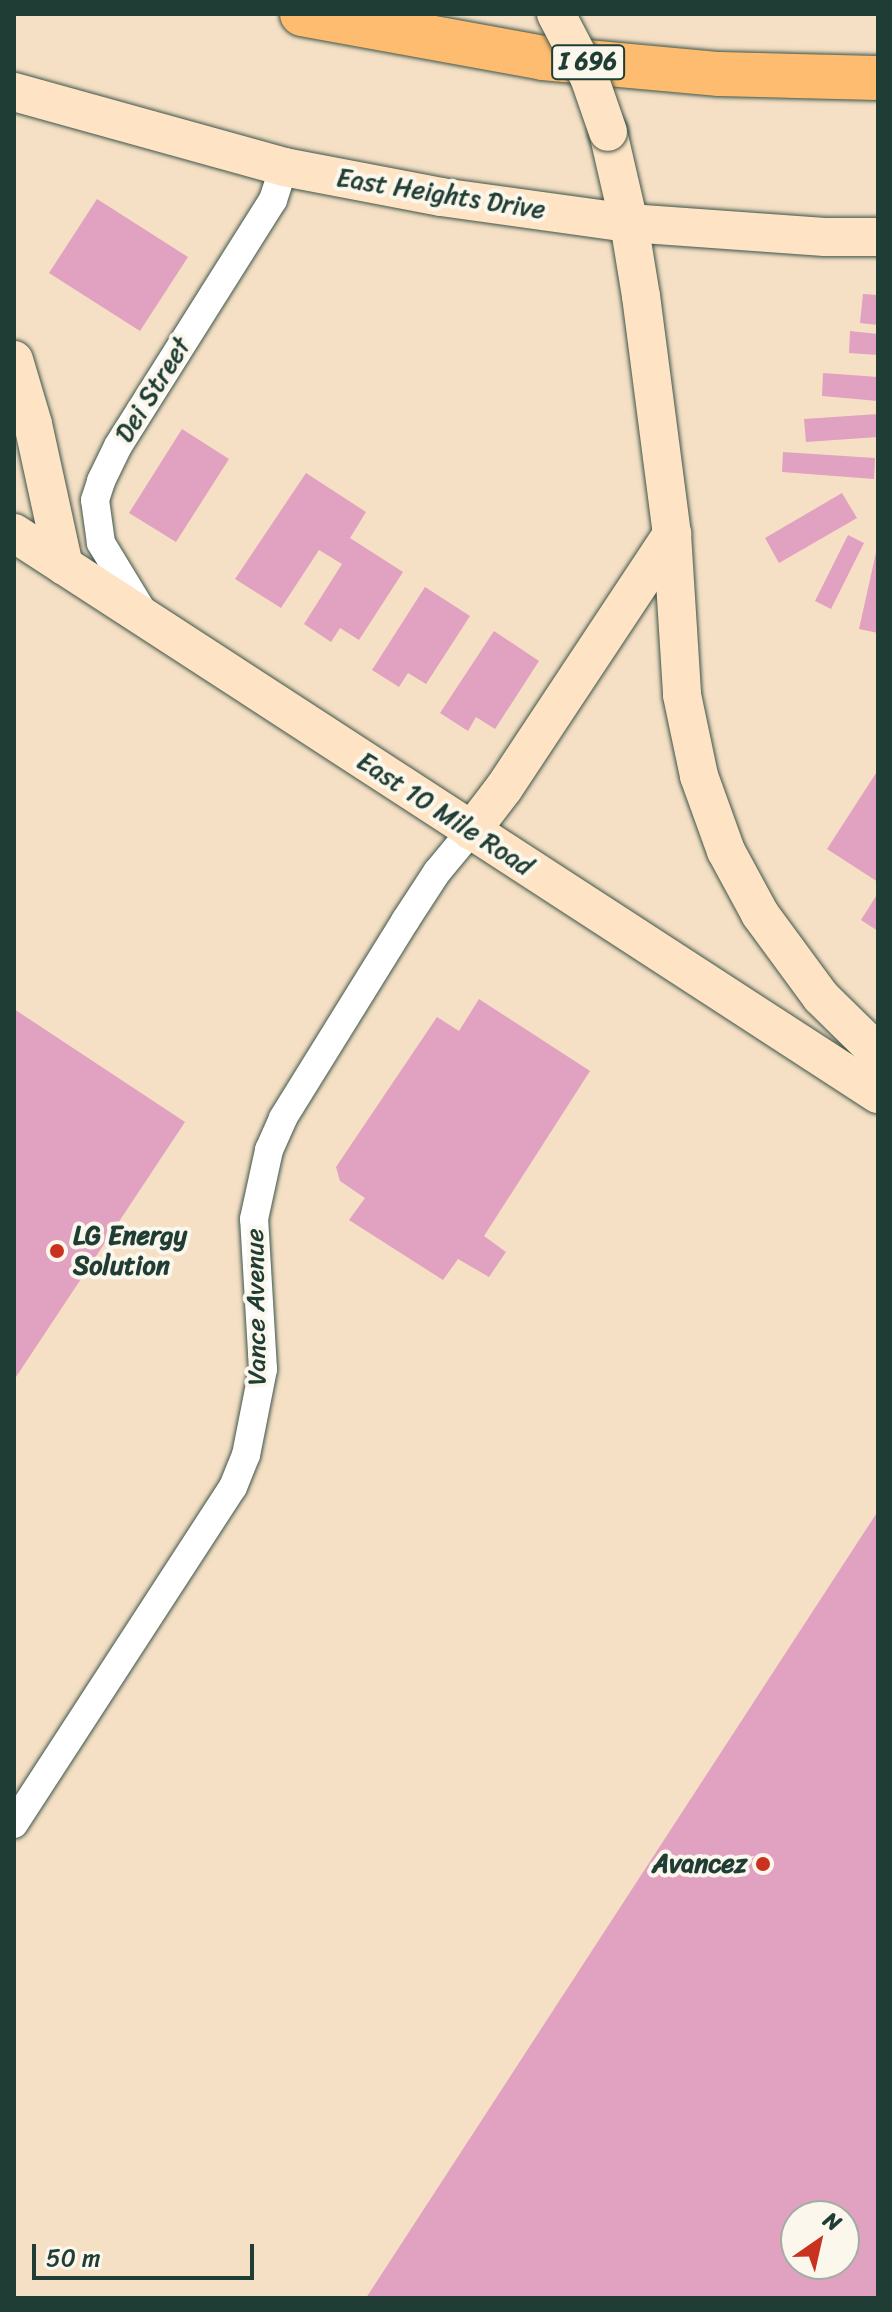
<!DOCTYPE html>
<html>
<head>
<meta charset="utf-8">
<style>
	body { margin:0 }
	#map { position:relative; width:892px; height:2312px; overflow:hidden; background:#f5e0c5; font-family:Sriracha,sans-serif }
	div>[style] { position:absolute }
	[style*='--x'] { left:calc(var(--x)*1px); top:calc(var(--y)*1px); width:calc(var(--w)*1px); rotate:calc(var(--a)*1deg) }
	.building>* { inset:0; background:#e1a1c1 }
	.roads { filter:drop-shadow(0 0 2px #3f554a) drop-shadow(0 0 2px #3f554a) }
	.minor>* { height:28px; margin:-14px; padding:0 14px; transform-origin:14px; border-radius:14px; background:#fff }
	.secondary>* { height:38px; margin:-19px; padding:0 19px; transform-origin:19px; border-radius:19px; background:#fee4c5 }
	.motorway>* { height:44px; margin:-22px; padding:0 22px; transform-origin:22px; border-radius:22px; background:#fdbc6f }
	.bridges { filter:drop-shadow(0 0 2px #3f554a) drop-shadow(0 0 2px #3f554a) }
	.secondary-bridge>* { height:38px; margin:-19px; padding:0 19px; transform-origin:19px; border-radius:19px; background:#fee4c5 }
	.dots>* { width:22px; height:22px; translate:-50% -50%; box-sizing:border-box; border:4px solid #fbf7ec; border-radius:50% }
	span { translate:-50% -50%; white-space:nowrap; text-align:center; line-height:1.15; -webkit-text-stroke:8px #fbf7ec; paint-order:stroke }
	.shield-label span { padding:2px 6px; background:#fbf7ec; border:2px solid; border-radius:6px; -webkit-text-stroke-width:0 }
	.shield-label { font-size:24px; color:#1f3d34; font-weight:700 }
	.street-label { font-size:26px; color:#1f3d34 }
	.poi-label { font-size:26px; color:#1f3d34; font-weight:700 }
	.left { translate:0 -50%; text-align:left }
	.right { translate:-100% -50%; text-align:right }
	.frame { position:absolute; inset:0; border:16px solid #1f3d34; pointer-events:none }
	.north { position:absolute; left:780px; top:2200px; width:80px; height:80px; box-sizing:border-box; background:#fbf7ec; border:2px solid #a3ada2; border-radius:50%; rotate:34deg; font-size:22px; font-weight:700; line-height:32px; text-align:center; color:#1f3d34 }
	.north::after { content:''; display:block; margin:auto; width:28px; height:36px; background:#c8321e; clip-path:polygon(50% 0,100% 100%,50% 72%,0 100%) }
	.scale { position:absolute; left:32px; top:2244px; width:222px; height:36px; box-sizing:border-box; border:4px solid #1f3d34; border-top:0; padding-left:10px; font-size:24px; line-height:28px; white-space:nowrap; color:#1f3d34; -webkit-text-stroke:6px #fbf7ec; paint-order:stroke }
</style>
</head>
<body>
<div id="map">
	<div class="building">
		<i style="clip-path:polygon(97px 199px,188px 257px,140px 331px,49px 273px)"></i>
		<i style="clip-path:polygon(863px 294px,878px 295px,878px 325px,860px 323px)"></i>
		<i style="clip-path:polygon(850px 331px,878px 334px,878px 355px,849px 353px)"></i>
		<i style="clip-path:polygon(823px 373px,878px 377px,878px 401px,822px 396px)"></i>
		<i style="clip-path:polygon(878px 414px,878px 437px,806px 442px,804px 419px)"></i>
		<i style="clip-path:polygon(182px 429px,229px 459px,176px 542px,129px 513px)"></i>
		<i style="clip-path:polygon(783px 452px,875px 458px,874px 479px,782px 472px)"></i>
		<i style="clip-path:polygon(306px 473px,366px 512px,350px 538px,403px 572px,359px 640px,340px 628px,331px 642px,304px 624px,342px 564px,319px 550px,281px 608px,235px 579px)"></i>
		<i style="clip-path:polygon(842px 493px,857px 518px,779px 563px,765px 538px)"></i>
		<i style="clip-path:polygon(848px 535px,864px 543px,831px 609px,815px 601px)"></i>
		<i style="clip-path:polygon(877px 548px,878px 548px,878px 633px,859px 629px)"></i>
		<i style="clip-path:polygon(425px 587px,470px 616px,426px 684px,408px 673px,399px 687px,372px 670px)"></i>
		<i style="clip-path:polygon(494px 631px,539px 661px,495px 729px,476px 717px,468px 731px,440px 713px)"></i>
		<i style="clip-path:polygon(878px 770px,878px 882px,827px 849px)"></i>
		<i style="clip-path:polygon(878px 893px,878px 931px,861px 920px)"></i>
		<i style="clip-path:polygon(479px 999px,590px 1071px,484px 1236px,506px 1252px,489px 1277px,458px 1259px,443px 1280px,349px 1220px,365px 1198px,340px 1181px,336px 1167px,437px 1017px,459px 1031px)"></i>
		<i style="clip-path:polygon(14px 1009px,185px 1122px,14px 1380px)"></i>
		<i style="clip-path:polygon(evenodd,878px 1511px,878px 2298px,366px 2298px,878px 1511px,796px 2216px,844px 2216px,844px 2264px,796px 2264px,796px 2216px)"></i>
	</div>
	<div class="roads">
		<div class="minor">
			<i style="--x:146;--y:617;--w:87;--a:-121.3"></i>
			<i style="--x:101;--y:543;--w:43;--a:-97.9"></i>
			<i style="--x:95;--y:500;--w:20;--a:-72"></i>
			<i style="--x:101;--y:481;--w:39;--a:-64"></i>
			<i style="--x:118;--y:446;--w:291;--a:-57.8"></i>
			<i style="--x:273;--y:200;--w:35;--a:-72"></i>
			<i style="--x:14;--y:1824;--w:402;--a:-57"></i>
			<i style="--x:233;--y:1487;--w:35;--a:-68"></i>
			<i style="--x:246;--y:1455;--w:88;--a:-78.8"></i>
			<i style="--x:263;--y:1369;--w:150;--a:-93.4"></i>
			<i style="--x:254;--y:1219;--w:71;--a:-77.7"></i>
			<i style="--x:269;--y:1150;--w:35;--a:-66"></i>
			<i style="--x:283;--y:1118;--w:232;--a:-58.2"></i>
			<i style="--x:405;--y:921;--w:59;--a:-56.9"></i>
			<i style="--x:437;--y:872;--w:53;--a:-50.3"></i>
		</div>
		<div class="secondary">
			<i style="--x:14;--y:92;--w:280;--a:15.5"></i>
			<i style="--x:284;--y:167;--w:160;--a:10.8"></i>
			<i style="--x:441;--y:197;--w:190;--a:7.9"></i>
			<i style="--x:629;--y:223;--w:196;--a:4.1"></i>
			<i style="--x:825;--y:237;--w:53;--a:0"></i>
			<i style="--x:608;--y:132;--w:93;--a:77"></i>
			<i style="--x:629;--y:223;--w:74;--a:80.7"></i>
			<i style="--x:641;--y:296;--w:240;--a:82.6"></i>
			<i style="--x:672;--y:534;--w:161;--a:86.4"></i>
			<i style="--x:682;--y:695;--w:83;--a:78.1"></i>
			<i style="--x:699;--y:776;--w:80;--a:70.2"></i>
			<i style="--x:726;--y:851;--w:72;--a:61.6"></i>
			<i style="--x:760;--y:914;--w:103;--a:53.7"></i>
			<i style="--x:821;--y:997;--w:80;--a:44.5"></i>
			<i style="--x:14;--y:360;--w:67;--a:73.5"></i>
			<i style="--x:33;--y:424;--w:145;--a:77.7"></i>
			<i style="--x:14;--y:533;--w:1030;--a:33"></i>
			<i style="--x:471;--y:831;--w:54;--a:-52.5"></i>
			<i style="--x:504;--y:788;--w:305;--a:-56.5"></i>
		</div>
		<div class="motorway">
			<i style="--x:302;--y:14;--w:245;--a:10.3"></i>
			<i style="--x:543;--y:58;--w:177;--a:5.2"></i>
			<i style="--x:719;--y:74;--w:159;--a:1.4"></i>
		</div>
	</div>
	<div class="bridges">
		<div class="secondary-bridge">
			<i style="--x:556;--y:14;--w:71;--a:62.4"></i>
			<i style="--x:589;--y:77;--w:58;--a:70.9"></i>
		</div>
	</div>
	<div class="dots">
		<i style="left:57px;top:1251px;background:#c8321e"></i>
		<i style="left:763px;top:1864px;background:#c8321e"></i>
	</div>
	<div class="shield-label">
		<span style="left:588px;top:62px">I 696</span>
	</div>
	<div class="street-label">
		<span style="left:441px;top:194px;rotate:9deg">East Heights Drive</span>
		<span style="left:153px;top:390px;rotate:-58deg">Dei Street</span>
		<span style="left:445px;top:814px;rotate:33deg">East 10 Mile Road</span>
		<span style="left:256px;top:1307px;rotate:-91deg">Vance Avenue</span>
	</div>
	<div class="poi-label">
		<span class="left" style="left:73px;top:1251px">LG Energy<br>Solution</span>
		<span class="right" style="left:747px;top:1864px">Avancez</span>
	</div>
	<div class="frame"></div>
	<div class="north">N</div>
	<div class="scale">50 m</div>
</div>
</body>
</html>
